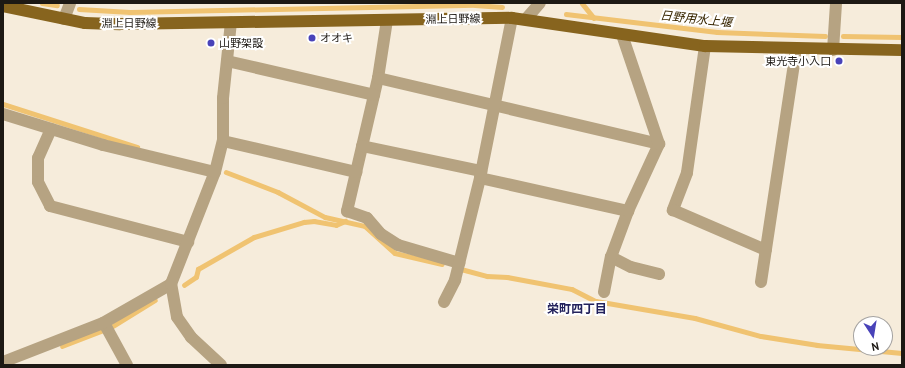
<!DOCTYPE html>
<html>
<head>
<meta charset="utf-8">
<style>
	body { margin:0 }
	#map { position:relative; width:905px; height:368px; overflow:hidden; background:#f6ecdb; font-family:"PT Sans","Noto Sans JP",sans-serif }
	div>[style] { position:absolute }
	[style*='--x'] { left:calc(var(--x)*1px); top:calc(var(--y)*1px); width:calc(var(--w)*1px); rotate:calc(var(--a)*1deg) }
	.stream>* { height:4.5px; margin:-2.25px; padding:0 2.25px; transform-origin:2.25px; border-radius:2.25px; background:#f0c371 }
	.minor>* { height:12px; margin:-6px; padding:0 6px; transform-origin:6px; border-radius:6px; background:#b6a382 }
	.major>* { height:12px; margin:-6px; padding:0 6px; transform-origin:6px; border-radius:6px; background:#87641e }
	.dots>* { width:11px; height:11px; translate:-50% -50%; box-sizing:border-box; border:2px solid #fff; border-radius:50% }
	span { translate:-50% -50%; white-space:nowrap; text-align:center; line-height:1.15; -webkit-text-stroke:4px #fff; paint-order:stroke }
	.street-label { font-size:11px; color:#1d1914 }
	.poi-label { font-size:11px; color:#1d1914 }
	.left { translate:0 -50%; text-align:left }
	.right { translate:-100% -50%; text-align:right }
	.water-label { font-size:12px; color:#382601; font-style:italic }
	.neighbourhood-label { font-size:12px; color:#23225c; font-weight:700 }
	.frame { position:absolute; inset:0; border:4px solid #1d1914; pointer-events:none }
	.north { position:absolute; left:853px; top:316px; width:40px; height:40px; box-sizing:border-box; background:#fff; border:1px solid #a5a3a1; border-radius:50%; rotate:168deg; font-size:11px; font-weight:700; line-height:16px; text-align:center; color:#1d1914 }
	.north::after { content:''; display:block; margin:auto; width:14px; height:18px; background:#4943b9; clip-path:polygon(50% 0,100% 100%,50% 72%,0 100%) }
</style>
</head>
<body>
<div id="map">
	<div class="stream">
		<i style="--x:42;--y:3;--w:15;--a:8"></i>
		<i style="--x:582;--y:3;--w:19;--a:51"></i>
		<i style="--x:79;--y:9;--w:51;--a:3.4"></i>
		<i style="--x:130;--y:12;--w:345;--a:-1.2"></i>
		<i style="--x:475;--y:5;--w:27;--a:4"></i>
		<i style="--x:566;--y:14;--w:152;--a:6.8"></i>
		<i style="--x:717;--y:32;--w:108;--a:2.1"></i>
		<i style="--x:843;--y:36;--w:59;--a:1"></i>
		<i style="--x:3;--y:104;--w:141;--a:17.8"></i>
		<i style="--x:226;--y:172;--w:56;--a:21"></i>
		<i style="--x:278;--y:192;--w:53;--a:28"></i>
		<i style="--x:325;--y:217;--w:41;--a:12.7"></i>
		<i style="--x:365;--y:226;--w:40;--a:42"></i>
		<i style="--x:395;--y:253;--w:48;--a:13.2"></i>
		<i style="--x:461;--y:269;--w:27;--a:15"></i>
		<i style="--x:487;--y:276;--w:20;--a:3"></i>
		<i style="--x:507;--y:277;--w:66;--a:10.5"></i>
		<i style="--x:572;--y:289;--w:27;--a:27"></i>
		<i style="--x:596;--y:301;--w:100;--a:9.7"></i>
		<i style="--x:695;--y:318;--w:68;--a:15.3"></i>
		<i style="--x:761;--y:336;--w:57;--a:9.1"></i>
		<i style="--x:817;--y:345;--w:85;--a:5.4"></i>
		<i style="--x:184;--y:285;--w:14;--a:-34"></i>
		<i style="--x:196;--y:277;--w:8;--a:-76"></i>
		<i style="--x:198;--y:269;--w:64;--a:-29.7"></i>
		<i style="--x:254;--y:237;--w:52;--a:-16.7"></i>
		<i style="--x:304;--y:222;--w:10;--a:-6"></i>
		<i style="--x:314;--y:221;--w:22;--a:10"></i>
		<i style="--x:336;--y:225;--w:10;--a:-24"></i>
		<i style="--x:113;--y:326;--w:49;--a:-31.8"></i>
		<i style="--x:62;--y:346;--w:42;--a:-21"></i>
	</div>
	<div class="minor">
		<i style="--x:64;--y:19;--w:17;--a:-69"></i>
		<i style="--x:526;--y:19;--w:21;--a:-49"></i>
		<i style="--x:387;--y:20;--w:59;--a:98.8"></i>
		<i style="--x:378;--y:78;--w:137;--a:103.1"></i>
		<i style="--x:347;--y:211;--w:21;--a:19"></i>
		<i style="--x:367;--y:218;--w:21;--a:49"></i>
		<i style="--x:381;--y:234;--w:20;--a:33"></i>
		<i style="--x:398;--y:245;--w:64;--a:16.4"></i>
		<i style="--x:705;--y:46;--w:128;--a:98.1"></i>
		<i style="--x:687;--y:173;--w:40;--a:111"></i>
		<i style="--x:673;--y:210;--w:101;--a:23.3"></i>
		<i style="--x:833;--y:50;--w:47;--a:-86.3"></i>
		<i style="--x:227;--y:61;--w:151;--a:13"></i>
		<i style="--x:378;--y:78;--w:289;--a:13.2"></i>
		<i style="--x:3;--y:114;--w:105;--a:17.2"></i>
		<i style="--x:103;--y:145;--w:115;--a:13.6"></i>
		<i style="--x:51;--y:129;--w:32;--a:114"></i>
		<i style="--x:38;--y:158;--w:24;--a:90"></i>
		<i style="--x:38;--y:182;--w:27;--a:63"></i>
		<i style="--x:50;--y:206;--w:143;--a:14.6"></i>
		<i style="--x:223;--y:141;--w:137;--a:13.1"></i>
		<i style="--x:362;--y:146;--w:122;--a:11.9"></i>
		<i style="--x:480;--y:178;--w:152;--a:12.6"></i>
		<i style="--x:611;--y:257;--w:22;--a:27"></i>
		<i style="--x:631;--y:267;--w:29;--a:14"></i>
		<i style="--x:761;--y:282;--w:235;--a:-81.4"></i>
		<i style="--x:604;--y:292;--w:36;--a:-79"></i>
		<i style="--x:611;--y:257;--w:49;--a:-69.7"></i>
		<i style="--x:628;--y:211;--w:74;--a:-65.2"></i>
		<i style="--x:659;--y:144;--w:115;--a:-108.7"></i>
		<i style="--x:444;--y:302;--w:25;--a:-63"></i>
		<i style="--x:455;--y:280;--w:105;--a:-76.2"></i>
		<i style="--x:480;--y:178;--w:163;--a:-78.7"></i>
		<i style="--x:104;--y:323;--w:48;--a:61.3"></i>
		<i style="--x:3;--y:362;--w:107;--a:-21.3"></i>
		<i style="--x:103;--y:323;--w:78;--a:-29.8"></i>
		<i style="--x:221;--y:365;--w:41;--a:-137"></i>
		<i style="--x:191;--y:337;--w:24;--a:-125"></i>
		<i style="--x:177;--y:317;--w:34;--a:-100"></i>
		<i style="--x:171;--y:284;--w:120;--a:-68.6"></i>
		<i style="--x:215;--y:172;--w:32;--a:-76"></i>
		<i style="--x:223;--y:141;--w:43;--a:-90"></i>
		<i style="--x:223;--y:98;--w:76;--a:-84"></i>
	</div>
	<div class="major">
		<i style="--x:3;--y:6;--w:84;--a:11.7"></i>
		<i style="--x:85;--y:23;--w:35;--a:2"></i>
		<i style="--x:120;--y:24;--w:392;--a:-0.9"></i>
		<i style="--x:512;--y:18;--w:195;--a:8.3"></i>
		<i style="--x:705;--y:46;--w:197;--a:1.2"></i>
	</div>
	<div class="dots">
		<i style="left:312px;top:38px;background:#4943b9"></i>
		<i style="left:211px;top:43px;background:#4943b9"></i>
		<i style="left:839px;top:61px;background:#4943b9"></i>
	</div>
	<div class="street-label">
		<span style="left:453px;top:19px;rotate:-1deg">淵上日野線</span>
		<span style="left:129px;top:23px">淵上日野線</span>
	</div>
	<div class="poi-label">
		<span class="left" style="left:320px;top:38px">オオキ</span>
		<span class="left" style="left:219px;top:43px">山野架設</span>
		<span class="right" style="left:831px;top:61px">東光寺小入口</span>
	</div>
	<div class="water-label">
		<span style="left:696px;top:19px;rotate:6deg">日野用水上堰</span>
	</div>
	<div class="neighbourhood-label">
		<span style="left:577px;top:309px">栄町四丁目</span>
	</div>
	<div class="frame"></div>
	<div class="north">N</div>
</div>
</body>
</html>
